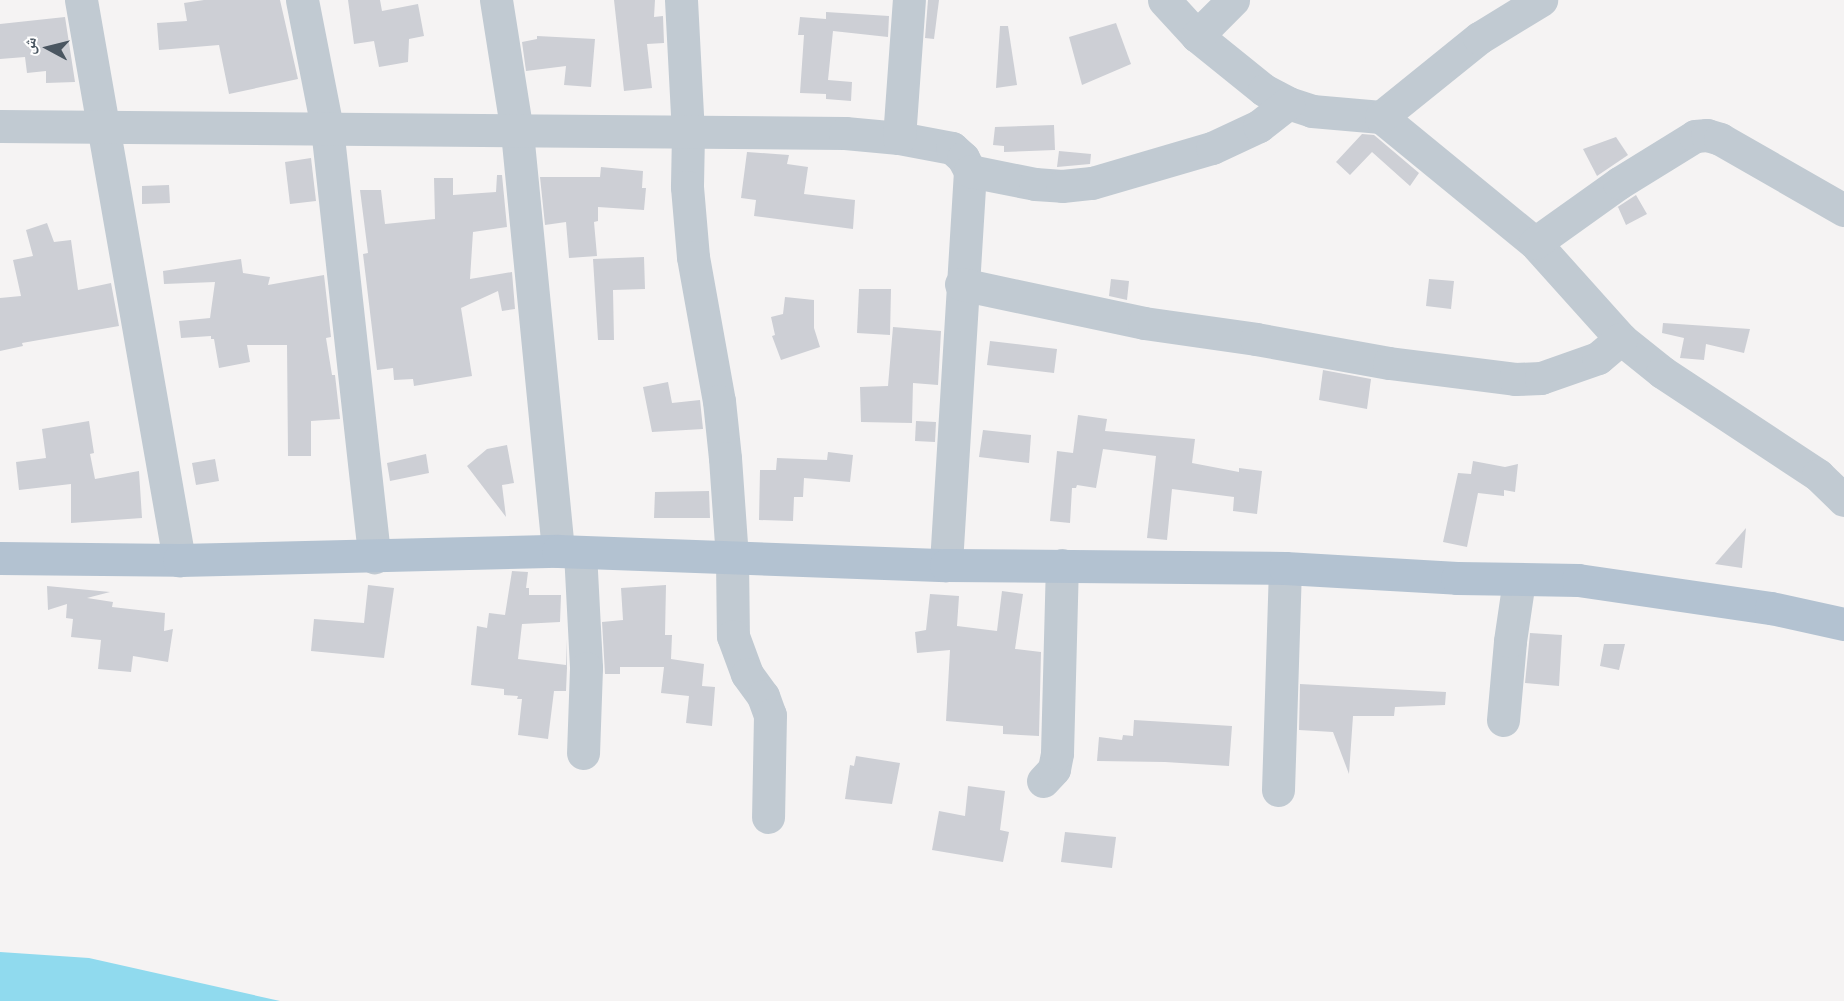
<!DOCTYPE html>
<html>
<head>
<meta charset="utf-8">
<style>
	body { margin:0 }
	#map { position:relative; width:1844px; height:1001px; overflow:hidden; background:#f5f3f3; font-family:Cabin,"Noto Naskh Arabic",sans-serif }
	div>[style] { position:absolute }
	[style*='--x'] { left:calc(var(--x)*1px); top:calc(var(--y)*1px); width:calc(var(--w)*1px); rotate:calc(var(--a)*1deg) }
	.water>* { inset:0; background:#90daee }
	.building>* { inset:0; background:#cdcfd5 }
	.minor>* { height:33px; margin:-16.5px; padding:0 16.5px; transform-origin:16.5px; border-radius:16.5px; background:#c1cad2 }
	.major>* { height:33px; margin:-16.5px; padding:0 16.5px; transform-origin:16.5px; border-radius:16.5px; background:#b3c2d1 }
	span { translate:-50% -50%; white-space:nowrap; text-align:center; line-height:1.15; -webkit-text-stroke:4.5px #fff; paint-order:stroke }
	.north { position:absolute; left:18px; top:18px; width:60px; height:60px; -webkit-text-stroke:4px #fff; paint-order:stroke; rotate:277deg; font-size:16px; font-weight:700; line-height:24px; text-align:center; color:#4a5661 }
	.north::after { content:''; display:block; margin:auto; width:21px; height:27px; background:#4a5661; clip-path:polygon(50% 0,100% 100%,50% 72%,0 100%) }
</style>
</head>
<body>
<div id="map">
	<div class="water">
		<i style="clip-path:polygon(0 952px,89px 958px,280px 1001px,0 1001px)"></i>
	</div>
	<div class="building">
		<i style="clip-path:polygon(204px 0,280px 0,298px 79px,229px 94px,219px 45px,159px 50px,157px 23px,187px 21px,184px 3px)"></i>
		<i style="clip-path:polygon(348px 0,380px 0,382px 11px,418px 4px,424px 36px,409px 39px,408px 62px,379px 67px,374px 41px,354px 44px)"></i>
		<i style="clip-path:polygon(614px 0,655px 0,654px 17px,663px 16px,664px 43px,647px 44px,652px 88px,624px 91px)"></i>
		<i style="clip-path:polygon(928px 0,939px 0,934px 39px,925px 38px)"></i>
		<i style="clip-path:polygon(826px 12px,889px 16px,888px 37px,833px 31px,828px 80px,852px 82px,851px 101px,826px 99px,826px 94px,800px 93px,804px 35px,798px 35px,800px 17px,826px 19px)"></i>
		<i style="clip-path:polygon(65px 17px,75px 82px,46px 83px,46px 71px,27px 73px,25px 57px,0 59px,0 24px)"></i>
		<i style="clip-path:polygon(1116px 23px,1131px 64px,1082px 85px,1069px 37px)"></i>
		<i style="clip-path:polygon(1000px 26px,1008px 26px,1017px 85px,996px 88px)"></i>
		<i style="clip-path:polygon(537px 36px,595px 39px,591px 87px,564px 85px,566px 66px,526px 71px,522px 42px,537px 39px)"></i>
		<i style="clip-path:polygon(1054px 125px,1055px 150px,1004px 152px,1004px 146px,993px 145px,995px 127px)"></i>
		<i style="clip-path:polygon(1362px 134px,1374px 135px,1419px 173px,1410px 186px,1372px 152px,1350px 175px,1336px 162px)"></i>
		<i style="clip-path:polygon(1616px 137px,1628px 155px,1597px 176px,1583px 149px)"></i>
		<i style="clip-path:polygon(1059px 151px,1091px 154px,1090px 164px,1057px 167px)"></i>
		<i style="clip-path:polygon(747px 152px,789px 155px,787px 164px,808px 167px,804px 194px,855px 200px,853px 229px,754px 216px,756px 200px,741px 198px)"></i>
		<i style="clip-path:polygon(311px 158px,316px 201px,290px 204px,285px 162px)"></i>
		<i style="clip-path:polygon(601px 167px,643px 171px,642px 188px,646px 188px,644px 210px,598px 207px,598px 221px,594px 222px,597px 256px,569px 258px,566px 222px,545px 225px,540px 177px,600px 177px)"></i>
		<i style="clip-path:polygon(497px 175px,502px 175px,507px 227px,473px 232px,470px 279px,512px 272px,515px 309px,502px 311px,498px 291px,461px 308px,472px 376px,414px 386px,413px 379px,394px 380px,393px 368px,377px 370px,363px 254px,368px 253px,360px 190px,381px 190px,385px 224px,435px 219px,434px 178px,453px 178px,453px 195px,496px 192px)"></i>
		<i style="clip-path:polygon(169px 185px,170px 203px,142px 204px,142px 186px)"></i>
		<i style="clip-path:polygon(1636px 195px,1647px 214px,1626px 225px,1618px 207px,1616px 208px)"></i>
		<i style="clip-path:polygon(47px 223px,54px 242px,71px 240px,78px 290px,111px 283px,119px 326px,22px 343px,23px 346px,0 351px,0 298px,21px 296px,13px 260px,33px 256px,26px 230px)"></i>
		<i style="clip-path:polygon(644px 257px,645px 289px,613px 290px,614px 340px,598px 340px,593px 259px)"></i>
		<i style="clip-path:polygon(241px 259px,243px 273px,270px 277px,268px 285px,324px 275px,331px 337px,326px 338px,332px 375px,335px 375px,340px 419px,311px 421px,311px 456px,288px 456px,287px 345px,247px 345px,250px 362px,219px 368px,214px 339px,211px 339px,211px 336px,181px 338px,179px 321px,210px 318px,215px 282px,164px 284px,163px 271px)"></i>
		<i style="clip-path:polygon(1111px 279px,1129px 281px,1127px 300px,1109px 296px)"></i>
		<i style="clip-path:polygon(1429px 279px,1454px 281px,1451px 309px,1426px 306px)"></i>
		<i style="clip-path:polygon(859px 289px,891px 289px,890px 335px,857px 333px)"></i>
		<i style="clip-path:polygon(785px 297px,814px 300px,814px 328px,820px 347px,781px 360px,772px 336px,775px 335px,771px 317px,783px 314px)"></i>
		<i style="clip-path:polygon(1663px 323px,1707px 326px,1750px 329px,1744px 353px,1706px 344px,1704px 360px,1680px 358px,1684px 338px,1662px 333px)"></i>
		<i style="clip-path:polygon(893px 327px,941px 331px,938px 385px,913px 383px,912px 423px,861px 422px,860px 387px,888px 386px)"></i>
		<i style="clip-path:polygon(990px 341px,1057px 349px,1054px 373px,987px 365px)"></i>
		<i style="clip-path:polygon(1323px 370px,1371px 379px,1367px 409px,1319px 400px)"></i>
		<i style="clip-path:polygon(668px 382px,672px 403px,700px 400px,703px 429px,652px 432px,643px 387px)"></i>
		<i style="clip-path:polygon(1078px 415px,1107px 419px,1105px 431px,1195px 439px,1192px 463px,1239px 472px,1239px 468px,1262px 471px,1257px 514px,1233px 511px,1234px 497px,1172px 489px,1167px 540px,1147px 538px,1156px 456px,1103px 449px,1096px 488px,1077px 485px,1076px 488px,1072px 488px,1070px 523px,1050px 521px,1057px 451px,1073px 453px)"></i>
		<i style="clip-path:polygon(89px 421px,94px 453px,90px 454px,95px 479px,139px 471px,142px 518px,71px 523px,71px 484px,19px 490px,16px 462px,46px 458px,42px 429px)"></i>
		<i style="clip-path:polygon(916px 421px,936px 422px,935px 442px,915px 441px)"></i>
		<i style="clip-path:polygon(983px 430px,1031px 435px,1029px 463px,979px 457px)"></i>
		<i style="clip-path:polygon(507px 445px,514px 483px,502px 485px,506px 517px,467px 466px,487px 449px)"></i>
		<i style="clip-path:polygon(828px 452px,853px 455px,850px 482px,804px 478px,803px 497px,794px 497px,793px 521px,759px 520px,760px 470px,776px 470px,777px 458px,827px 460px)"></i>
		<i style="clip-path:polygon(426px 454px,429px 473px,390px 481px,387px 463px)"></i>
		<i style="clip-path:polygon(215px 459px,219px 481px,196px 485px,192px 463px)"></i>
		<i style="clip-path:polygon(1473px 461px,1505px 467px,1518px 464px,1515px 492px,1504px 490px,1504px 496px,1478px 493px,1467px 547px,1443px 542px,1458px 473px,1471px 474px)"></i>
		<i style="clip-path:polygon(709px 491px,710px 518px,654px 518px,655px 492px)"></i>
		<i style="clip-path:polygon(1746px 528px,1742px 568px,1715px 564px)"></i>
		<i style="clip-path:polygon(512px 571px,528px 572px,526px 588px,529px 588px,529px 595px,561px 595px,560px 622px,522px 624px,518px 659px,566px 665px,566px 639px,567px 668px,566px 691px,554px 691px,548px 739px,518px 735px,522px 699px,517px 699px,518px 696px,504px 695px,504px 689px,471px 685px,477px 626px,487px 628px,489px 613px,505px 615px)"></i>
		<i style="clip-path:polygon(368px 585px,394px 588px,384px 658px,311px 651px,314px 619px,364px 623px)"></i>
		<i style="clip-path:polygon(666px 585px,665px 635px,672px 635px,671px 659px,704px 664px,702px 686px,715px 687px,712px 726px,686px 723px,689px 696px,661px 693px,664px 667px,620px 667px,620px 674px,605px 674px,602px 622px,623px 620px,621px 588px)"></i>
		<i style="clip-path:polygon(47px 586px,110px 592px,87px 598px,113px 602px,112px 607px,165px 613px,164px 631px,173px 629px,168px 662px,133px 656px,131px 672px,98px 669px,101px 640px,71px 637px,73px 619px,66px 618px,67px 604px,48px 610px)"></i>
		<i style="clip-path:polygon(1002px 591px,1023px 594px,1015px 649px,1041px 652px,1039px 736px,1003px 734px,1003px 726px,946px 721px,950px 650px,917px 653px,915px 632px,926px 630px,930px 594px,959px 596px,957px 626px,997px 631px)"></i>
		<i style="clip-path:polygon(1530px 633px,1562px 635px,1559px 686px,1525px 683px)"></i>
		<i style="clip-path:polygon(1604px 644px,1625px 644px,1619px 670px,1600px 666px)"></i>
		<i style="clip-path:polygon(1300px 684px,1446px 692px,1445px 705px,1395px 707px,1394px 716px,1353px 716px,1349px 774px,1333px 732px,1299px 730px)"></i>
		<i style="clip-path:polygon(1134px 720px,1232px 726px,1229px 766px,1165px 762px,1097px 761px,1099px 737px,1122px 740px,1123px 735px,1133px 736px)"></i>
		<i style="clip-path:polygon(856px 756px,900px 763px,892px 804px,845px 799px,850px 765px,854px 766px)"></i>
		<i style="clip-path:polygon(968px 786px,1005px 791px,1000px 830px,1009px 832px,1003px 862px,932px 850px,939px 811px,965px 816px)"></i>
		<i style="clip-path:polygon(1065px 832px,1116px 837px,1112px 868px,1061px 862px)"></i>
	</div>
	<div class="minor">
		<i style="--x:81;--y:0;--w:569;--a:80.07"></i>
		<i style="--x:302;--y:0;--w:130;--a:78.9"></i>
		<i style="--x:327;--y:128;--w:432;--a:83.7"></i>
		<i style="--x:496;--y:0;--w:134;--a:81"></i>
		<i style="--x:517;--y:132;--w:421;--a:84.4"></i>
		<i style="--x:681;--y:0;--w:133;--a:87"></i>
		<i style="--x:688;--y:133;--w:54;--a:91.1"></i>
		<i style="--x:687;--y:187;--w:70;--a:85.1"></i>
		<i style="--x:693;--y:257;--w:146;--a:79.8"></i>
		<i style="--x:719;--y:401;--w:57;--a:84"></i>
		<i style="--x:725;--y:458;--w:101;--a:86"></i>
		<i style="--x:732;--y:559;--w:77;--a:89.3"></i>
		<i style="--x:733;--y:636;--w:40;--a:69.8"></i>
		<i style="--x:747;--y:674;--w:27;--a:54"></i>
		<i style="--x:763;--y:696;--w:20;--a:70"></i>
		<i style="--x:770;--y:715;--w:102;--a:91.1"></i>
		<i style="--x:1164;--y:0;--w:49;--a:47.5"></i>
		<i style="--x:1197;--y:36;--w:86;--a:38.9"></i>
		<i style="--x:1264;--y:90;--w:27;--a:28"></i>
		<i style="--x:1288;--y:103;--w:25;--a:18"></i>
		<i style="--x:1312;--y:111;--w:69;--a:5"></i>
		<i style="--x:1381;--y:117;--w:199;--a:39.3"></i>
		<i style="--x:1535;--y:243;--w:129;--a:48.1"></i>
		<i style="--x:1621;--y:339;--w:53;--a:38.8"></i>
		<i style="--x:1662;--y:372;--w:187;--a:33.4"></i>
		<i style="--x:1818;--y:475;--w:36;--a:44"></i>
		<i style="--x:1197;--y:36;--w:51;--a:-45"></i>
		<i style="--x:1381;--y:117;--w:126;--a:-38.9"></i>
		<i style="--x:1479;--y:38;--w:73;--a:-31.5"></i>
		<i style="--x:0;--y:126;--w:845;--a:0.47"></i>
		<i style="--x:845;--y:133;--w:54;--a:5.3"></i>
		<i style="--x:899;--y:138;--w:54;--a:10.7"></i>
		<i style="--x:952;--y:148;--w:15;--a:42"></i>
		<i style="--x:963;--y:158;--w:15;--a:62"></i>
		<i style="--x:970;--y:171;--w:395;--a:93.5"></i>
		<i style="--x:899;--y:138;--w:138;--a:-85.9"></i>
		<i style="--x:970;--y:171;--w:66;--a:11.3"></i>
		<i style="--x:1035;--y:184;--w:27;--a:4"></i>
		<i style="--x:1062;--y:186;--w:30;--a:-6"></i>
		<i style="--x:1092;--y:183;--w:125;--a:-16.3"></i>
		<i style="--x:1212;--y:148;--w:52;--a:-25.1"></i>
		<i style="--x:1259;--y:126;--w:37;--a:-38"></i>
		<i style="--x:1535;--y:243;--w:103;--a:-35.5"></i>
		<i style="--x:1619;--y:183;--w:89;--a:-31.7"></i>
		<i style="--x:1695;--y:136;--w:12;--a:-5"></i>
		<i style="--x:1707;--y:135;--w:14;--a:17"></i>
		<i style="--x:1720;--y:139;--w:143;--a:29.8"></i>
		<i style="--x:961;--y:284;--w:187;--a:12"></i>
		<i style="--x:1144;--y:323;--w:113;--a:8.1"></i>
		<i style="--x:1256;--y:339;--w:135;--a:10.2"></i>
		<i style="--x:1389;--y:363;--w:127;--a:7.2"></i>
		<i style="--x:1515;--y:379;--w:26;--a:-2"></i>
		<i style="--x:1541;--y:378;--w:60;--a:-19.3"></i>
		<i style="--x:1598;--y:358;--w:30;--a:-40"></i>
		<i style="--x:580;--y:552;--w:116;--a:87"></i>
		<i style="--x:586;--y:668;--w:85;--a:92"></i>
		<i style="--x:1503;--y:720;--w:79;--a:-84.9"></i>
		<i style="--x:1510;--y:641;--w:62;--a:-81.6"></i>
		<i style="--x:1043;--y:781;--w:16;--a:-47"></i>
		<i style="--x:1054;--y:769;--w:16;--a:-79"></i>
		<i style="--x:1057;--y:753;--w:188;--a:-88.5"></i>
		<i style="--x:1278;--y:790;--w:222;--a:-88.2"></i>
	</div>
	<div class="major">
		<i style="--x:0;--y:558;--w:179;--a:0.6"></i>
		<i style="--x:179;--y:560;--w:379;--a:-1.4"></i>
		<i style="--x:558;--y:551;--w:388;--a:2.1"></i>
		<i style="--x:946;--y:565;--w:339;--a:0.5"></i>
		<i style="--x:1285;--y:568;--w:172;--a:3.3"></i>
		<i style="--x:1457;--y:578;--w:121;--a:0.9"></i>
		<i style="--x:1578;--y:580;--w:195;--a:8.3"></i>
		<i style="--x:1771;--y:608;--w:75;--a:12.4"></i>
	</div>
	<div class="north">ش</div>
</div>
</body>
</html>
